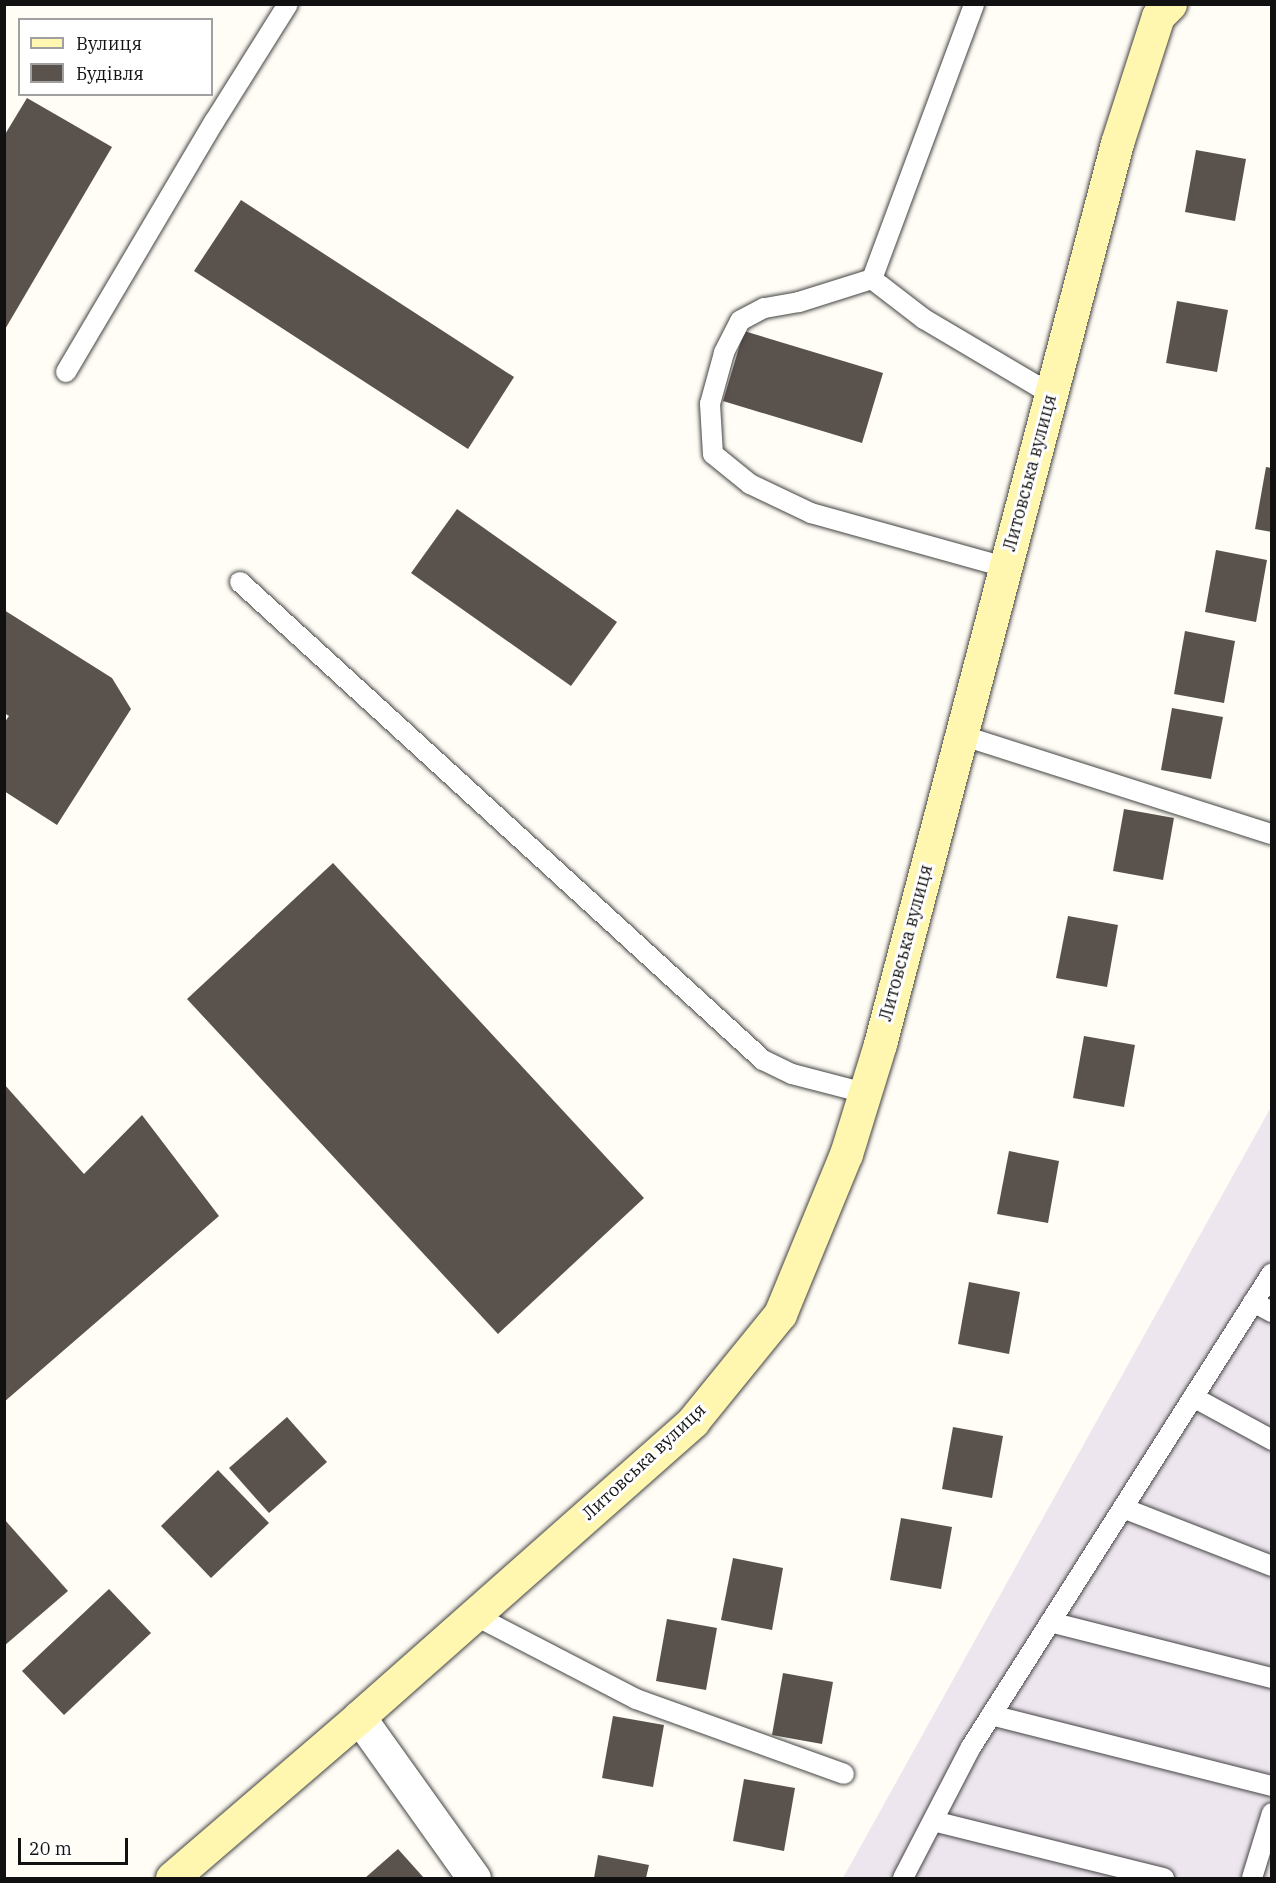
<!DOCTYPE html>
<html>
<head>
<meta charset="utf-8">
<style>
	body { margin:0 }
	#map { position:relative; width:1276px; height:1883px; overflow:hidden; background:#fffdf5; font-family:"IBM Plex Serif",serif }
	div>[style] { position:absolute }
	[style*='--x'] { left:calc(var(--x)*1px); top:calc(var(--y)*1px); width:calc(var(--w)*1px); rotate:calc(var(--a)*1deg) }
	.industrial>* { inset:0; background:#eee6ef }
	.building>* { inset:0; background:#5a524d }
	.roads { filter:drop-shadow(0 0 2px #444) drop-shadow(0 0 2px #444) }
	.lane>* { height:20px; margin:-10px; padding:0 10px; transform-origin:10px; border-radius:10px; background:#fff }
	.street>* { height:33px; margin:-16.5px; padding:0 16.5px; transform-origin:16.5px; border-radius:16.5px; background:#fff }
	.secondary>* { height:33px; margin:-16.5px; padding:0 16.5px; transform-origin:16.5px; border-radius:16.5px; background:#fff6b0 }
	span { translate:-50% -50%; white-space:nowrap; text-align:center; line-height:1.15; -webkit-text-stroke:6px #fff; paint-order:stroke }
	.street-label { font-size:18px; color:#111 }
	.frame { position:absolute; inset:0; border:6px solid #111; pointer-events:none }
	.legend { position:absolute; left:18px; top:18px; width:195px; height:78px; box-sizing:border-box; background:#fff; border:2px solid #a0a0a0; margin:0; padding:8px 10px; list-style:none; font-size:18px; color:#111 }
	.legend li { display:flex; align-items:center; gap:12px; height:30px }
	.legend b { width:30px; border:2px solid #a0a0a0 }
	.scale { position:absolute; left:18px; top:1838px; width:110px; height:27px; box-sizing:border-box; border:3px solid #111; border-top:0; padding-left:8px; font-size:18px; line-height:21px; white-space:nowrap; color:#111; -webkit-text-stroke:4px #fff; paint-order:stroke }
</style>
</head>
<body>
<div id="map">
	<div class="industrial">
		<i style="clip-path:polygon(1271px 1107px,1271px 1878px,843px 1878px)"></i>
	</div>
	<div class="building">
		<i style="clip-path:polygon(27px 98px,112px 147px,4px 331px,4px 136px)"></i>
		<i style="clip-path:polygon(1196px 150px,1246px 159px,1235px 221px,1185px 212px)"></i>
		<i style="clip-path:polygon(241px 200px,514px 377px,468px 449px,194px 271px)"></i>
		<i style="clip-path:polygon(1177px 301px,1228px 310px,1217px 372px,1166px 363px)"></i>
		<i style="clip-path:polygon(744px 331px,883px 373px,862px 443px,723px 401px)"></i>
		<i style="clip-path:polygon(1266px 467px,1272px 468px,1272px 532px,1255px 529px)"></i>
		<i style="clip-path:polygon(457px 509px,617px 622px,571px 686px,411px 573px)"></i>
		<i style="clip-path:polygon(1216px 550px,1267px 560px,1256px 622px,1205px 612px)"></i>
		<i style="clip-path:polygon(4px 610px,112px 678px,131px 709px,57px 825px,4px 791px,4px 723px,9px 716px,4px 713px)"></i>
		<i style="clip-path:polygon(1185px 631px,1235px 641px,1224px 703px,1174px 694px)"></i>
		<i style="clip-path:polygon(1172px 708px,1223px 717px,1211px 779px,1161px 770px)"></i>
		<i style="clip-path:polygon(1124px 809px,1174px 818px,1163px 880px,1113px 871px)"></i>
		<i style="clip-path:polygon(333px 863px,644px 1198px,498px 1334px,187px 999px)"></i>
		<i style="clip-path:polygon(1068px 916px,1118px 925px,1107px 987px,1056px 978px)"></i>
		<i style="clip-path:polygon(1084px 1036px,1135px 1045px,1124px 1107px,1073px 1098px)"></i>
		<i style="clip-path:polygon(4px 1084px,84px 1174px,142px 1115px,219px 1216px,4px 1402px)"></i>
		<i style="clip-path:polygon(1009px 1151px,1059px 1161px,1048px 1223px,997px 1214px)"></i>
		<i style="clip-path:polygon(969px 1282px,1020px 1292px,1009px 1354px,958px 1344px)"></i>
		<i style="clip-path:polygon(287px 1417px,327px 1462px,269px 1513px,229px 1468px)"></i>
		<i style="clip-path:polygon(953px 1427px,1003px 1436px,992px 1498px,942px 1489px)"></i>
		<i style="clip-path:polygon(218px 1470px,269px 1523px,211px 1578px,161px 1526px)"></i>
		<i style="clip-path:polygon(901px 1518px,952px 1527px,941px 1589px,890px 1580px)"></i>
		<i style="clip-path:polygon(4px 1519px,68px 1591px,4px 1646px)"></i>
		<i style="clip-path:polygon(733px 1558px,783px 1568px,772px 1630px,721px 1620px)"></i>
		<i style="clip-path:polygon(109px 1589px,151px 1633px,64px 1715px,22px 1671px)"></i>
		<i style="clip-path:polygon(667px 1619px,717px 1628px,706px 1690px,656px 1681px)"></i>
		<i style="clip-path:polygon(783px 1673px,833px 1682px,822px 1744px,772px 1735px)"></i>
		<i style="clip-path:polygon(613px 1716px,664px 1725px,653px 1787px,602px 1778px)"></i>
		<i style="clip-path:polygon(744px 1779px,795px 1788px,784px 1851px,733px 1841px)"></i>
		<i style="clip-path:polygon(398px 1849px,424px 1878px,365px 1878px)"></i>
		<i style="clip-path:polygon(598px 1855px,649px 1865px,646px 1878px,594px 1878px)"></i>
	</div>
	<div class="roads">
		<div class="lane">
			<i style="--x:872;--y:279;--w:77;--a:162.5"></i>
			<i style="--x:799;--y:302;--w:36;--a:170"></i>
			<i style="--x:764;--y:308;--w:27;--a:152"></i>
			<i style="--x:740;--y:321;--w:36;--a:117"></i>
			<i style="--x:724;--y:353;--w:53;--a:105.4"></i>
			<i style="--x:710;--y:404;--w:50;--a:86.6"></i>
			<i style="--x:713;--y:454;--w:48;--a:39"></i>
			<i style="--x:750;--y:484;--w:68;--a:25.4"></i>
			<i style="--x:811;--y:513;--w:201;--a:15.6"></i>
			<i style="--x:872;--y:279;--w:293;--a:-69.6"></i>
			<i style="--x:872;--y:279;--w:66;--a:37.6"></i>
			<i style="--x:924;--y:319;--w:147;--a:30.6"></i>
			<i style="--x:66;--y:372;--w:291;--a:-59.4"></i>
			<i style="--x:214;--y:122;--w:139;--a:-57.9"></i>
			<i style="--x:240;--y:582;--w:709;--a:42.43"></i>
			<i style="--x:763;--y:1060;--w:32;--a:26"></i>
			<i style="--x:792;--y:1074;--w:75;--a:14.6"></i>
			<i style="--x:961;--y:735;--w:326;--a:17.7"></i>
			<i style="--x:1253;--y:1302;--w:21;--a:28"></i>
			<i style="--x:1193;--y:1397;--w:90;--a:28.6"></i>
			<i style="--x:1123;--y:1508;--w:160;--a:21.3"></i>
			<i style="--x:474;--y:1615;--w:182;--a:27.4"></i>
			<i style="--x:636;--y:1699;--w:221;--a:19.8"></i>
			<i style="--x:1050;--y:1622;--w:229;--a:14.2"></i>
			<i style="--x:991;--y:1715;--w:290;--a:14.2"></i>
			<i style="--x:933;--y:1821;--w:238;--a:13.9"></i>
			<i style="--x:903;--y:1878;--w:148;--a:-62.6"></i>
			<i style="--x:971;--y:1747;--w:561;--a:-57.58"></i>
			<i style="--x:1252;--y:1878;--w:68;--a:-72.9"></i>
		</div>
		<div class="street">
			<i style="--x:359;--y:1717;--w:198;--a:54.5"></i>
		</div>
		<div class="secondary">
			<i style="--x:172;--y:1878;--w:247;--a:-40.7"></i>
			<i style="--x:359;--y:1717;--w:446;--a:-41.5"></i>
			<i style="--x:693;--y:1421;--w:138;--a:-50.9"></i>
			<i style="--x:780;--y:1314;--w:173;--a:-67.6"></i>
			<i style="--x:846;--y:1154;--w:115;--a:-72.8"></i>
			<i style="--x:880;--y:1044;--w:932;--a:-75.26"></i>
			<i style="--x:1117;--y:143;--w:133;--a:-72.1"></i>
			<i style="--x:1158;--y:16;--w:17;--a:-45"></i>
		</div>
	</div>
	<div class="street-label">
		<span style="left:1030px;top:473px;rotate:-75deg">Литовська вулиця</span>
		<span style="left:906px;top:943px;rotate:-75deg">Литовська вулиця</span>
		<span style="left:644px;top:1462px;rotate:-43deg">Литовська вулиця</span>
	</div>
	<div class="frame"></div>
	<ul class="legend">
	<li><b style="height:8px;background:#fff6b0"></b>Вулиця</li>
	<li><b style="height:16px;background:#5a524d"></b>Будівля</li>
	</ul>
	<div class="scale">20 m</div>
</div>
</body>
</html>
